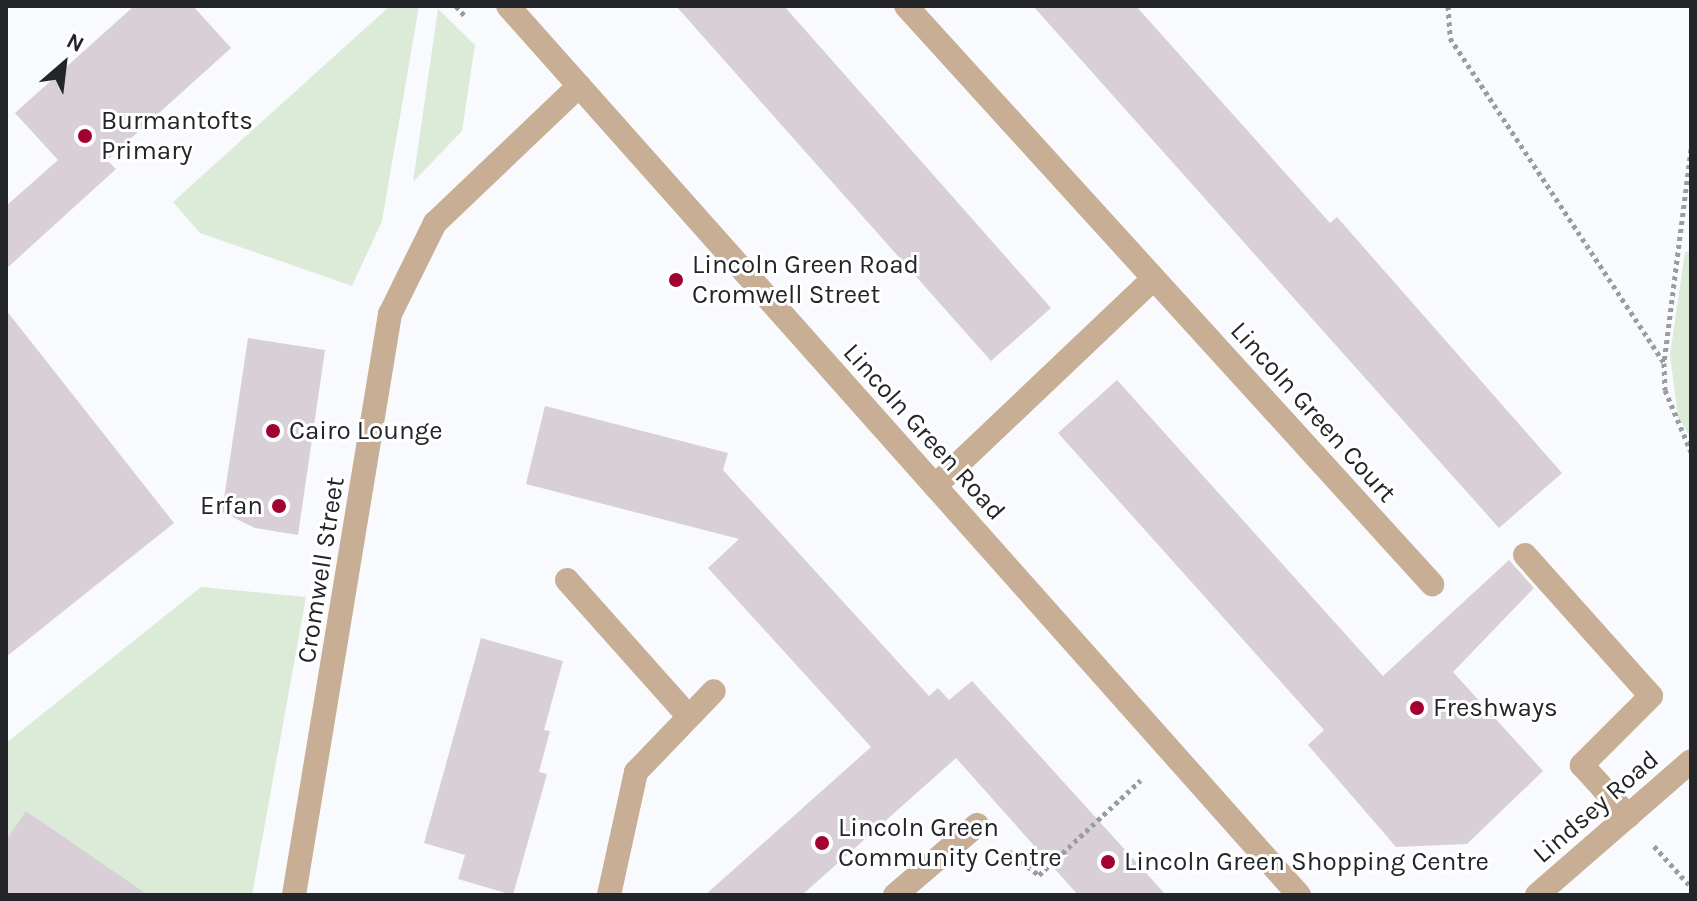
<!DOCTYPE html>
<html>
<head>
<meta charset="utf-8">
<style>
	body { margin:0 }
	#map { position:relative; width:1697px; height:901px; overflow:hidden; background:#f8fafe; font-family:Karla,sans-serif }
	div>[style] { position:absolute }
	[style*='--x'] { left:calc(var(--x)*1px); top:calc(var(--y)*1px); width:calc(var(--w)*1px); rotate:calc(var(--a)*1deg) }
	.green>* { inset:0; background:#dcebd8 }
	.building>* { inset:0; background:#d9d0d7 }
	.path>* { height:5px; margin-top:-2.5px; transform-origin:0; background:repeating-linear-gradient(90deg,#9a9ca0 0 4px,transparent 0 8px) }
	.minor>* { height:24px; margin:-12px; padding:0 12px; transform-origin:12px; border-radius:12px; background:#c7ae94 }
	.dots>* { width:22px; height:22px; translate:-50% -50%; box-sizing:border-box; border:4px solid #fff; border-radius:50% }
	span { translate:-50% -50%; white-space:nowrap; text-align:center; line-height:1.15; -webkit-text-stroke:6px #fff; paint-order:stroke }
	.poi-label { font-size:26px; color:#242529 }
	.left { translate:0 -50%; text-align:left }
	.right { translate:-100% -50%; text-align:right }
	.street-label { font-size:26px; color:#242529 }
	.frame { position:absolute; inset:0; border:8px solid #242529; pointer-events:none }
	.north { position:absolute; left:24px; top:24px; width:80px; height:80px; -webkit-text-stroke:6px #fff; paint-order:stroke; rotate:28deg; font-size:22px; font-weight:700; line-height:32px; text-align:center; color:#242529 }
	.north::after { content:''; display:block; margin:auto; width:28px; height:36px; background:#242529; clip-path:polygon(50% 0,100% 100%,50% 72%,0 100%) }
</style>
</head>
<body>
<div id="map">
	<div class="green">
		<i style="clip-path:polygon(390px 6px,419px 6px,382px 221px,352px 286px,200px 233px,173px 202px)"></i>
		<i style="clip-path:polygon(438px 9px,475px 45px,462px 131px,413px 182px)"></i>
		<i style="clip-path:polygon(1691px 251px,1691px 439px,1678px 417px,1670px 355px,1685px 252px)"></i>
		<i style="clip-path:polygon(201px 587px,306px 597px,252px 895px,6px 895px,6px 743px)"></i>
	</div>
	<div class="building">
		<i style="clip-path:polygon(134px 6px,193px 6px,231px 48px,107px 160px,116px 169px,6px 269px,6px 206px,58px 160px,15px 113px)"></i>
		<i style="clip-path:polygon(676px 6px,784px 6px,1051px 308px,991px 361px)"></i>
		<i style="clip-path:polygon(1033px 6px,1136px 6px,1330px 223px,1337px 217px,1562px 473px,1499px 528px)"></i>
		<i style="clip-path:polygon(6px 310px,174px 523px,6px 657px)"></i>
		<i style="clip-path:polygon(248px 338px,325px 350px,298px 535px,255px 528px,222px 512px)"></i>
		<i style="clip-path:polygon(1117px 380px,1383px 676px,1509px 560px,1534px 588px,1453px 672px,1543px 771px,1467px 844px,1396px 847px,1308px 745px,1324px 730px,1058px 433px)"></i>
		<i style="clip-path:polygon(545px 406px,728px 453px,723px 470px,929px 696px,938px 688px,949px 700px,972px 681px,1166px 895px,1078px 895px,956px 758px,802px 895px,705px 895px,871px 747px,708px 568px,739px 539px,526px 484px)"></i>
		<i style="clip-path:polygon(481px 638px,563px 661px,544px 730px,550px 731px,539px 772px,547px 774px,513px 895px,458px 879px,465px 855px,424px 843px)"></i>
		<i style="clip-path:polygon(26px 811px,148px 895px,6px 895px,6px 840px)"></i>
	</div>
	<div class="path">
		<i style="--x:456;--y:6;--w:15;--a:48"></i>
		<i style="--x:1448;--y:6;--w:32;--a:86"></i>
		<i style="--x:1450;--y:38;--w:389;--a:56.6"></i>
		<i style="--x:1691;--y:149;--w:216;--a:97.2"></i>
		<i style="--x:1664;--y:363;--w:27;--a:88"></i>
		<i style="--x:1665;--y:390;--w:67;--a:67.2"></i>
		<i style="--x:1654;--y:846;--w:55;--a:47.9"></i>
		<i style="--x:1009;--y:851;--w:38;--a:39"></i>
		<i style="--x:1039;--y:875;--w:139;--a:-43"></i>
	</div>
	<div class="minor">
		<i style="--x:508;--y:6;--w:1190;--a:48.34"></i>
		<i style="--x:906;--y:6;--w:782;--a:47.7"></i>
		<i style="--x:935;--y:486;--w:301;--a:-43.5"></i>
		<i style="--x:1525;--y:555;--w:189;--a:48.2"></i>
		<i style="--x:1651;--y:696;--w:98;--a:135"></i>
		<i style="--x:1582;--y:765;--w:69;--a:48"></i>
		<i style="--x:567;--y:580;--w:183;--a:48.3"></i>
		<i style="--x:294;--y:895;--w:589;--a:-80.62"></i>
		<i style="--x:390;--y:314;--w:102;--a:-63.7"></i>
		<i style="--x:435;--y:223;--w:199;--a:-43.6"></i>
		<i style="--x:609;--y:895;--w:126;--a:-77.6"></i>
		<i style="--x:636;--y:772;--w:112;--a:-46.1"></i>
		<i style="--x:895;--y:895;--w:108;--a:-40.5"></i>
		<i style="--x:1537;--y:895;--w:204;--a:-41"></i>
	</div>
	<div class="dots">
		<i style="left:85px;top:136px;background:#a20231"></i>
		<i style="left:676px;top:280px;background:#a20231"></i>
		<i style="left:273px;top:431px;background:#a20231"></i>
		<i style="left:279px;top:506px;background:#a20231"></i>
		<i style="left:1417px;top:708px;background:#a20231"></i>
		<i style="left:822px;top:843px;background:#a20231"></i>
		<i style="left:1108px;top:862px;background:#a20231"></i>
	</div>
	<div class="poi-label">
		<span class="left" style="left:101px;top:136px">Burmantofts<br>Primary</span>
		<span class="left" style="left:692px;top:280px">Lincoln Green Road<br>Cromwell Street</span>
		<span class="left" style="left:289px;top:431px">Cairo Lounge</span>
		<span class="right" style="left:263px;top:506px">Erfan</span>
		<span class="left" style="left:1433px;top:708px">Freshways</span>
		<span class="left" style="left:838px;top:843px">Lincoln Green<br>Community Centre</span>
		<span class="left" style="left:1124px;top:862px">Lincoln Green Shopping Centre</span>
	</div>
	<div class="street-label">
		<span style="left:1313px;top:412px;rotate:48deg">Lincoln Green Court</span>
		<span style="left:924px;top:432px;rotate:48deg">Lincoln Green Road</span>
		<span style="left:321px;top:570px;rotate:-81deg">Cromwell Street</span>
		<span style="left:1596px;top:807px;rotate:-41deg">Lindsey Road</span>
	</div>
	<div class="frame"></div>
	<div class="north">N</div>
</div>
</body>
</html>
